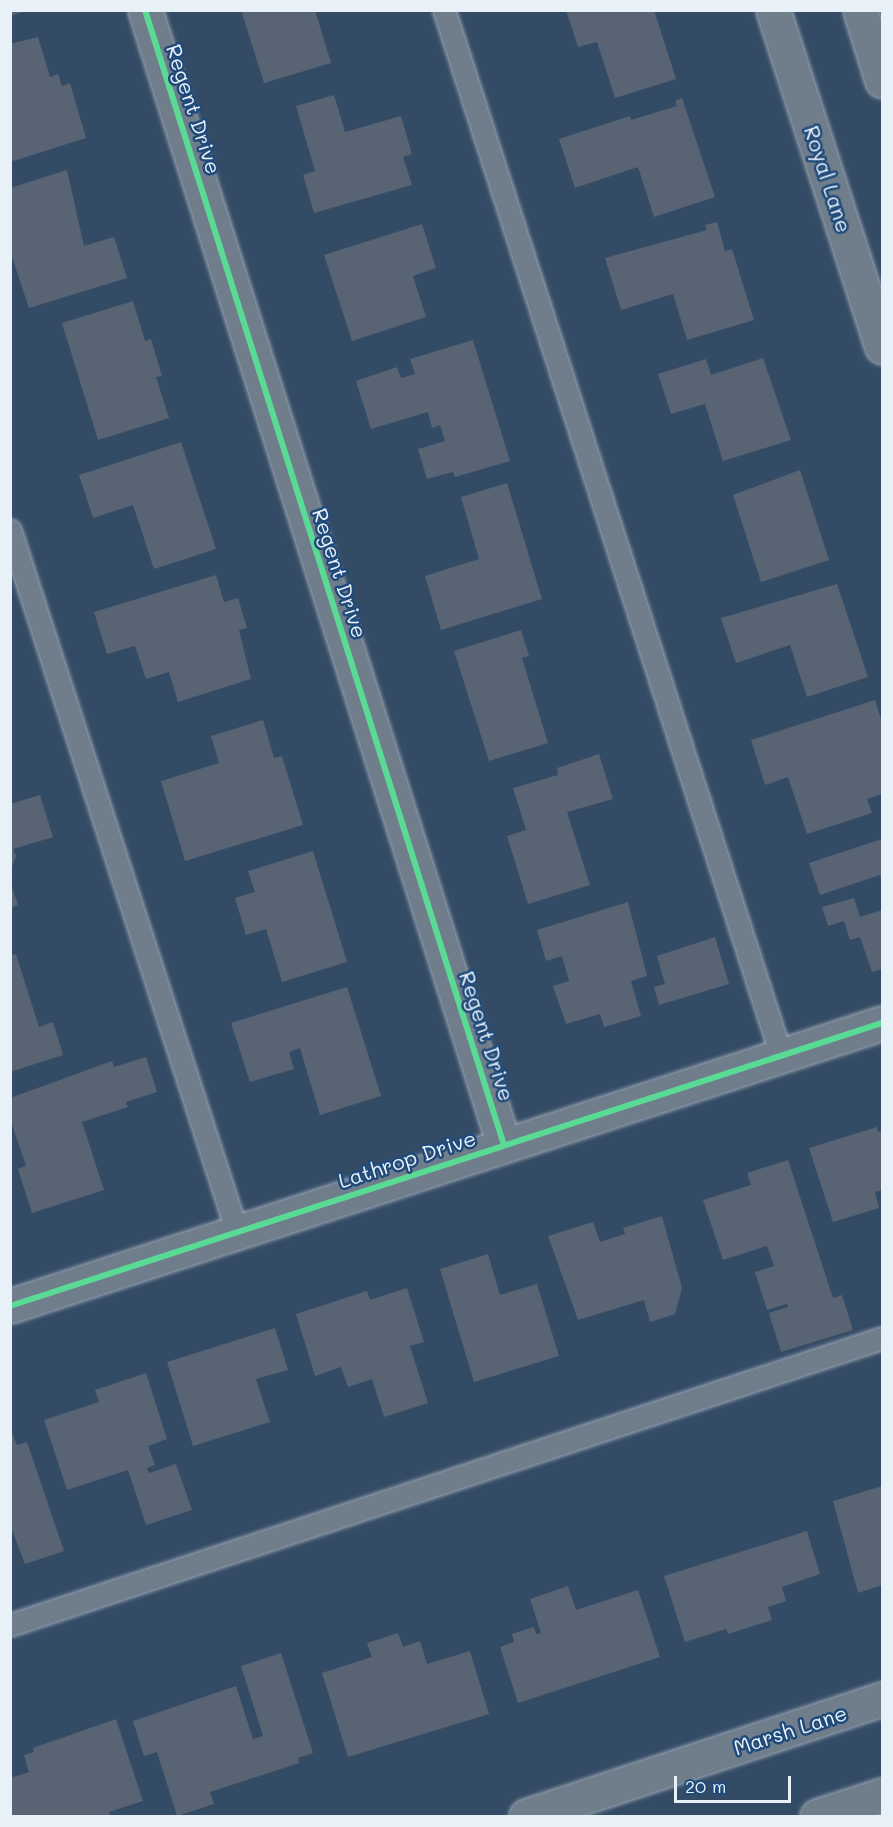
<!DOCTYPE html>
<html>
<head>
<meta charset="utf-8">
<style>
	body { margin:0 }
	#map { position:relative; width:893px; height:1827px; overflow:hidden; background:#344b65; font-family:Mali,sans-serif }
	div>[style] { position:absolute }
	[style*='--x'] { left:calc(var(--x)*1px); top:calc(var(--y)*1px); width:calc(var(--w)*1px); rotate:calc(var(--a)*1deg) }
	.building>* { inset:0; background:#586474 }
	.roads { filter:drop-shadow(0 0 2px #9aa6b3) drop-shadow(0 0 2px #9aa6b3) }
	.lane>* { height:21px; margin:-10.5px; padding:0 10.5px; transform-origin:10.5px; border-radius:10.5px; background:#707e8c }
	.street>* { height:33px; margin:-16.5px; padding:0 16.5px; transform-origin:16.5px; border-radius:16.5px; background:#707e8c }
	.secondary>* { height:33px; margin:-16.5px; padding:0 16.5px; transform-origin:16.5px; border-radius:16.5px; background:#707e8c }
	.cycleway>* { height:6px; margin:-3px; padding:0 3px; transform-origin:3px; border-radius:3px; background:#5adb95 }
	span { translate:-50% -50%; white-space:nowrap; text-align:center; line-height:1.15; -webkit-text-stroke:5px #1f4a7a; paint-order:stroke }
	.street-label { font-size:21px; color:#e8f1f8 }
	.frame { position:absolute; inset:0; border:12px solid #e8f1f8; pointer-events:none }
	.scale { position:absolute; left:674px; top:1776px; width:117px; height:27px; box-sizing:border-box; border:3px solid #e8f1f8; border-top:0; padding-left:8px; font-size:18px; line-height:21px; white-space:nowrap; color:#e8f1f8; -webkit-text-stroke:4px #1f4a7a; paint-order:stroke }
</style>
</head>
<body>
<div id="map">
	<div class="building">
		<i style="clip-path:polygon(10px 10px,25px 10px,25px 11px,10px 16px)"></i>
		<i style="clip-path:polygon(241px 10px,315px 10px,331px 63px,264px 83px)"></i>
		<i style="clip-path:polygon(566px 10px,654px 10px,676px 79px,615px 98px,597px 42px,578px 47px)"></i>
		<i style="clip-path:polygon(38px 37px,50px 77px,58px 74px,62px 86px,70px 83px,86px 138px,10px 162px,10px 44px)"></i>
		<i style="clip-path:polygon(334px 95px,345px 132px,401px 116px,412px 154px,403px 157px,412px 185px,314px 213px,303px 175px,315px 171px,296px 106px)"></i>
		<i style="clip-path:polygon(682px 98px,715px 197px,654px 217px,638px 167px,575px 188px,559px 139px,630px 116px,631px 120px,677px 106px,675px 101px)"></i>
		<i style="clip-path:polygon(67px 170px,84px 246px,114px 237px,127px 278px,29px 308px,10px 251px,10px 188px)"></i>
		<i style="clip-path:polygon(717px 222px,725px 251px,732px 249px,754px 320px,687px 340px,673px 294px,621px 310px,605px 258px,707px 230px,705px 225px)"></i>
		<i style="clip-path:polygon(422px 224px,436px 268px,413px 276px,426px 317px,352px 341px,324px 255px)"></i>
		<i style="clip-path:polygon(133px 301px,145px 341px,151px 339px,162px 376px,156px 377px,169px 418px,98px 440px,62px 323px)"></i>
		<i style="clip-path:polygon(473px 340px,510px 461px,455px 477px,453px 472px,427px 479px,418px 449px,445px 441px,440px 425px,432px 428px,428px 412px,371px 429px,356px 381px,397px 367px,401px 378px,415px 374px,410px 359px)"></i>
		<i style="clip-path:polygon(763px 358px,791px 440px,723px 461px,705px 404px,671px 414px,658px 374px,706px 359px,711px 375px)"></i>
		<i style="clip-path:polygon(181px 442px,216px 549px,154px 569px,133px 505px,93px 518px,79px 475px)"></i>
		<i style="clip-path:polygon(800px 470px,829px 560px,761px 582px,733px 495px)"></i>
		<i style="clip-path:polygon(507px 483px,542px 599px,441px 630px,425px 576px,479px 559px,461px 497px)"></i>
		<i style="clip-path:polygon(216px 575px,224px 602px,238px 598px,247px 628px,239px 630px,251px 679px,178px 702px,169px 672px,146px 679px,135px 646px,107px 654px,94px 612px)"></i>
		<i style="clip-path:polygon(837px 584px,868px 677px,807px 697px,790px 645px,736px 663px,721px 618px)"></i>
		<i style="clip-path:polygon(521px 630px,529px 656px,522px 658px,548px 743px,489px 761px,454px 651px)"></i>
		<i style="clip-path:polygon(875px 700px,882px 722px,882px 794px,867px 799px,872px 813px,807px 834px,788px 777px,765px 785px,751px 740px)"></i>
		<i style="clip-path:polygon(263px 720px,274px 758px,282px 756px,303px 825px,185px 861px,161px 781px,219px 763px,211px 736px)"></i>
		<i style="clip-path:polygon(599px 754px,613px 799px,567px 812px,590px 885px,528px 904px,507px 836px,526px 830px,513px 788px,558px 775px,557px 768px)"></i>
		<i style="clip-path:polygon(40px 795px,53px 837px,13px 849px,16px 856px,10px 872px,10px 804px)"></i>
		<i style="clip-path:polygon(882px 839px,882px 882px,880px 875px,820px 895px,809px 863px)"></i>
		<i style="clip-path:polygon(313px 851px,347px 962px,282px 982px,266px 929px,246px 935px,235px 898px,255px 892px,248px 871px)"></i>
		<i style="clip-path:polygon(10px 882px,18px 905px,10px 908px)"></i>
		<i style="clip-path:polygon(854px 898px,860px 917px,882px 910px,882px 969px,872px 972px,860px 937px,850px 940px,844px 921px,828px 926px,822px 907px)"></i>
		<i style="clip-path:polygon(628px 902px,647px 976px,631px 981px,641px 1016px,604px 1027px,600px 1014px,566px 1024px,553px 986px,569px 981px,562px 956px,546px 961px,537px 930px)"></i>
		<i style="clip-path:polygon(715px 937px,729px 984px,659px 1005px,654px 987px,665px 984px,657px 956px)"></i>
		<i style="clip-path:polygon(16px 954px,39px 1027px,53px 1022px,63px 1055px,10px 1072px,10px 955px)"></i>
		<i style="clip-path:polygon(347px 987px,381px 1096px,320px 1115px,300px 1048px,289px 1052px,294px 1069px,250px 1082px,231px 1023px)"></i>
		<i style="clip-path:polygon(146px 1057px,157px 1092px,126px 1102px,128px 1107px,82px 1122px,104px 1190px,32px 1213px,18px 1169px,26px 1166px,10px 1119px,10px 1098px,112px 1061px,114px 1067px)"></i>
		<i style="clip-path:polygon(877px 1127px,878px 1132px,882px 1131px,882px 1190px,875px 1192px,879px 1208px,833px 1222px,809px 1148px)"></i>
		<i style="clip-path:polygon(788px 1160px,833px 1298px,842px 1295px,853px 1330px,781px 1352px,769px 1313px,788px 1307px,787px 1304px,767px 1310px,755px 1272px,774px 1266px,767px 1246px,723px 1260px,703px 1200px,751px 1185px,747px 1173px)"></i>
		<i style="clip-path:polygon(662px 1216px,682px 1288px,675px 1314px,650px 1322px,644px 1300px,578px 1320px,548px 1236px,593px 1222px,600px 1242px,625px 1234px,623px 1228px)"></i>
		<i style="clip-path:polygon(488px 1254px,500px 1295px,537px 1284px,559px 1356px,474px 1382px,440px 1269px)"></i>
		<i style="clip-path:polygon(407px 1288px,424px 1342px,410px 1346px,428px 1403px,384px 1417px,372px 1379px,348px 1387px,341px 1367px,315px 1376px,296px 1314px,367px 1291px,370px 1300px)"></i>
		<i style="clip-path:polygon(275px 1328px,288px 1370px,256px 1379px,270px 1422px,193px 1446px,167px 1362px)"></i>
		<i style="clip-path:polygon(146px 1373px,167px 1439px,148px 1446px,155px 1465px,147px 1468px,149px 1473px,176px 1464px,192px 1510px,146px 1525px,128px 1470px,67px 1490px,44px 1420px,99px 1402px,95px 1390px)"></i>
		<i style="clip-path:polygon(10px 1428px,17px 1445px,27px 1442px,64px 1551px,25px 1564px,10px 1525px)"></i>
		<i style="clip-path:polygon(882px 1486px,882px 1585px,858px 1593px,833px 1501px)"></i>
		<i style="clip-path:polygon(807px 1531px,820px 1574px,782px 1587px,786px 1601px,768px 1607px,772px 1620px,728px 1634px,726px 1629px,685px 1642px,664px 1576px)"></i>
		<i style="clip-path:polygon(568px 1586px,576px 1610px,638px 1590px,660px 1657px,518px 1703px,500px 1647px,514px 1642px,512px 1634px,534px 1627px,536px 1634px,541px 1633px,530px 1599px)"></i>
		<i style="clip-path:polygon(398px 1633px,403px 1647px,420px 1641px,427px 1664px,470px 1651px,489px 1714px,348px 1757px,322px 1673px,372px 1657px,367px 1643px)"></i>
		<i style="clip-path:polygon(281px 1653px,313px 1753px,298px 1758px,299px 1763px,210px 1792px,214px 1804px,177px 1816px,157px 1752px,144px 1756px,133px 1721px,236px 1686px,253px 1739px,263px 1736px,241px 1666px)"></i>
		<i style="clip-path:polygon(116px 1719px,143px 1801px,109px 1812px,110px 1816px,10px 1816px,10px 1778px,29px 1772px,24px 1755px,34px 1752px,33px 1748px)"></i>
	</div>
	<div class="roads">
		<div class="lane">
			<i style="--x:444;--y:10;--w:1098;--a:72.13"></i>
			<i style="--x:10;--y:530;--w:738;--a:72.08"></i>
			<i style="--x:10;--y:1625;--w:918;--a:-18.22"></i>
		</div>
		<div class="street">
			<i style="--x:145;--y:10;--w:1190;--a:72.45"></i>
			<i style="--x:10;--y:1306;--w:917;--a:-17.98"></i>
		</div>
		<div class="secondary">
			<i style="--x:773;--y:10;--w:354;--a:72.1"></i>
			<i style="--x:860;--y:10;--w:74;--a:72.8"></i>
			<i style="--x:526;--y:1816;--w:375;--a:-18.2"></i>
			<i style="--x:817;--y:1816;--w:68;--a:-17.9"></i>
		</div>
	</div>
	<div class="cycleway">
		<i style="--x:145;--y:10;--w:1190;--a:72.45"></i>
		<i style="--x:10;--y:1306;--w:917;--a:-17.98"></i>
	</div>
	<div class="street-label">
		<span style="left:194px;top:109px;rotate:72deg">Regent Drive</span>
		<span style="left:828px;top:179px;rotate:72deg">Royal Lane</span>
		<span style="left:340px;top:573px;rotate:72deg">Regent Drive</span>
		<span style="left:487px;top:1036px;rotate:72deg">Regent Drive</span>
		<span style="left:407px;top:1159px;rotate:-18deg">Lathrop Drive</span>
		<span style="left:790px;top:1730px;rotate:-18deg">Marsh Lane</span>
	</div>
	<div class="frame"></div>
	<div class="scale">20 m</div>
</div>
</body>
</html>
